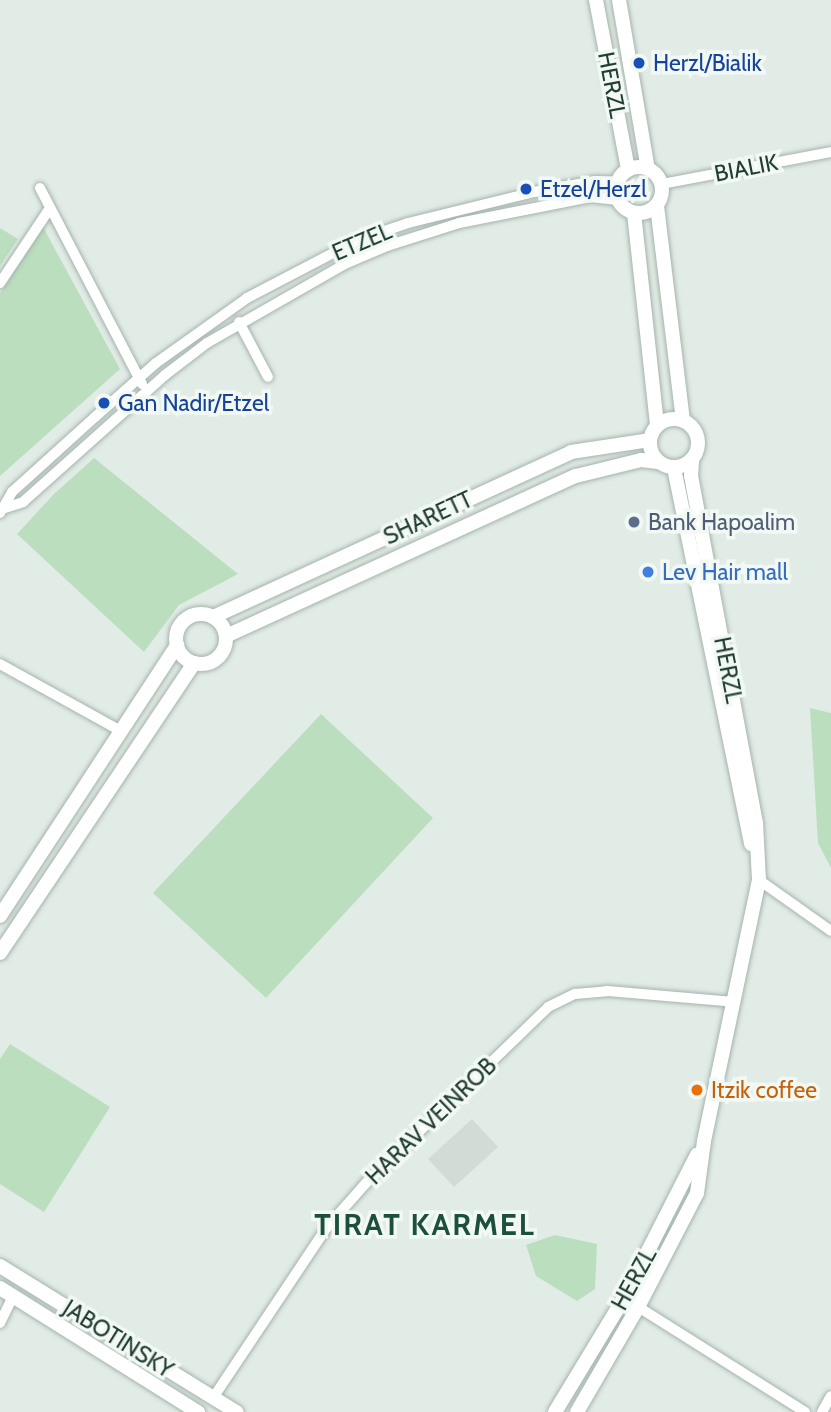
<!DOCTYPE html>
<html>
<head>
<meta charset="utf-8">
<style>
	body { margin:0 }
	#map { position:relative; width:831px; height:1412px; overflow:hidden; background:#e2ece6; font-family:Cabin,sans-serif }
	div>[style] { position:absolute }
	[style*='--x'] { left:calc(var(--x)*1px); top:calc(var(--y)*1px); width:calc(var(--w)*1px); rotate:calc(var(--a)*1deg) }
	.built>* { inset:0; background:#d0dcd5 }
	.green>* { inset:0; background:#bbdebf }
	.roads { filter:drop-shadow(0 0 2px #a5b4ac) drop-shadow(0 0 2px #a5b4ac) }
	.minor>* { height:10px; margin:-5px; padding:0 5px; transform-origin:5px; border-radius:5px; background:#fff }
	.tertiary>* { height:14px; margin:-7px; padding:0 7px; transform-origin:7px; border-radius:7px; background:#fff }
	.tertiary>.ring { margin:-7px; padding:0; box-sizing:content-box; background:none; border:14px solid #fff; border-radius:50% }
	.dots>* { width:19px; height:19px; translate:-50% -50%; box-sizing:border-box; border:4px solid #f2f9f5; border-radius:50% }
	span { translate:-50% -50%; white-space:nowrap; text-align:center; line-height:1.15; -webkit-text-stroke:7px #f2f9f5; paint-order:stroke }
	.transit-label { font-size:23px; color:#164399 }
	.left { translate:0 -50%; text-align:left }
	.street-label { font-size:23px; color:#223d32 }
	.service-label { font-size:23px; color:#4e5e75 }
	.shop-label { font-size:23px; color:#366cbe }
	.food-label { font-size:23px; color:#c56008 }
	.district-label { font-size:30px; color:#1d503c; font-weight:700; letter-spacing:2px }
</style>
</head>
<body>
<div id="map">
	<div class="built">
		<i style="clip-path:polygon(472px 1119px,498px 1147px,454px 1187px,428px 1159px)"></i>
	</div>
	<div class="green">
		<i style="clip-path:polygon(43px 227px,120px 369px,0 476px,0 293px)"></i>
		<i style="clip-path:polygon(0 228px,18px 239px,0 266px)"></i>
		<i style="clip-path:polygon(94px 458px,238px 574px,179px 605px,144px 652px,17px 534px,54px 494px)"></i>
		<i style="clip-path:polygon(810px 708px,831px 713px,831px 868px,818px 843px)"></i>
		<i style="clip-path:polygon(321px 714px,433px 818px,266px 998px,153px 893px)"></i>
		<i style="clip-path:polygon(10px 1044px,110px 1107px,44px 1212px,0 1184px,0 1059px)"></i>
		<i style="clip-path:polygon(555px 1235px,597px 1244px,595px 1289px,577px 1301px,536px 1276px,526px 1245px)"></i>
	</div>
	<div class="roads">
		<div class="minor">
			<i style="--x:662;--y:184;--w:172;--a:-10.7"></i>
			<i style="--x:40;--y:188;--w:221;--a:62.5"></i>
			<i style="--x:0;--y:283;--w:90;--a:-56.3"></i>
			<i style="--x:239;--y:322;--w:62;--a:62.2"></i>
			<i style="--x:5;--y:508;--w:19;--a:-18"></i>
			<i style="--x:23;--y:502;--w:191;--a:-41.8"></i>
			<i style="--x:165;--y:375;--w:53;--a:-37.3"></i>
			<i style="--x:207;--y:343;--w:159;--a:-29.8"></i>
			<i style="--x:345;--y:264;--w:46;--a:-23.2"></i>
			<i style="--x:387;--y:246;--w:76;--a:-17.7"></i>
			<i style="--x:459;--y:223;--w:134;--a:-11.2"></i>
			<i style="--x:590;--y:197;--w:28;--a:6"></i>
			<i style="--x:0;--y:513;--w:24;--a:-60"></i>
			<i style="--x:12;--y:492;--w:112;--a:-42.1"></i>
			<i style="--x:95;--y:417;--w:81;--a:-41.5"></i>
			<i style="--x:156;--y:363;--w:112;--a:-35.5"></i>
			<i style="--x:247;--y:298;--w:125;--a:-27.6"></i>
			<i style="--x:358;--y:240;--w:53;--a:-18.8"></i>
			<i style="--x:408;--y:223;--w:130;--a:-13.8"></i>
			<i style="--x:534;--y:192;--w:63;--a:-10.1"></i>
			<i style="--x:596;--y:181;--w:21;--a:3"></i>
			<i style="--x:0;--y:664;--w:136;--a:29"></i>
			<i style="--x:759;--y:880;--w:88;--a:35.3"></i>
			<i style="--x:624;--y:1298;--w:214;--a:32.2"></i>
			<i style="--x:0;--y:1323;--w:30;--a:-64"></i>
			<i style="--x:213;--y:1398;--w:206;--a:-56.3"></i>
			<i style="--x:327;--y:1227;--w:59;--a:-48.4"></i>
			<i style="--x:366;--y:1183;--w:253;--a:-44"></i>
			<i style="--x:548;--y:1007;--w:30;--a:-26"></i>
			<i style="--x:575;--y:994;--w:32;--a:-5"></i>
			<i style="--x:607;--y:991;--w:128;--a:4.9"></i>
			<i style="--x:822;--y:1412;--w:18;--a:-61"></i>
		</div>
		<div class="tertiary">
			<i style="--x:596;--y:0;--w:173;--a:79.3"></i>
			<i style="--x:619;--y:0;--w:171;--a:80.3"></i>
			<i class="ring" style="left:616px;top:167px;width:32px;height:32px"></i>
			<i style="--x:657;--y:206;--w:216;--a:83.1"></i>
			<i style="--x:634;--y:213;--w:213;--a:83.8"></i>
			<i class="ring" style="left:650px;top:419px;width:34px;height:34px"></i>
			<i style="--x:674;--y:468;--w:384;--a:78.4"></i>
			<i class="ring" style="left:176px;top:614px;width:36px;height:36px"></i>
			<i style="--x:213;--y:617;--w:394;--a:-24.7"></i>
			<i style="--x:571;--y:452;--w:79;--a:-8.7"></i>
			<i style="--x:226;--y:636;--w:385;--a:-24.6"></i>
			<i style="--x:576;--y:476;--w:67;--a:-13.8"></i>
			<i style="--x:641;--y:460;--w:17;--a:7"></i>
			<i style="--x:0;--y:916;--w:324;--a:-56.8"></i>
			<i style="--x:0;--y:953;--w:349;--a:-56.2"></i>
			<i style="--x:0;--y:1266;--w:278;--a:31.7"></i>
			<i style="--x:0;--y:1288;--w:234;--a:32.1"></i>
			<i style="--x:555;--y:1412;--w:133;--a:-58.8"></i>
			<i style="--x:624;--y:1298;--w:161;--a:-63"></i>
			<i style="--x:577;--y:1412;--w:121;--a:-59.8"></i>
			<i style="--x:638;--y:1307;--w:128;--a:-62.6"></i>
			<i style="--x:697;--y:1193;--w:52;--a:-82.3"></i>
			<i style="--x:704;--y:1141;--w:267;--a:-78.1"></i>
			<i style="--x:759;--y:880;--w:57;--a:-93"></i>
			<i style="--x:756;--y:823;--w:353;--a:-100.6"></i>
			<i style="--x:691;--y:476;--w:16;--a:-86"></i>
		</div>
	</div>
	<div class="dots">
		<i style="left:639px;top:63px;background:#1a4fb4"></i>
		<i style="left:526px;top:189px;background:#1a4fb4"></i>
		<i style="left:104px;top:403px;background:#1a4fb4"></i>
		<i style="left:634px;top:522px;background:#5c6f8a"></i>
		<i style="left:648px;top:572px;background:#3f7fe0"></i>
		<i style="left:697px;top:1090px;background:#e8710a"></i>
	</div>
	<div class="transit-label">
		<span class="left" style="left:653px;top:63px">Herzl/Bialik</span>
		<span class="left" style="left:540px;top:189px">Etzel/Herzl</span>
		<span class="left" style="left:118px;top:403px">Gan Nadir/Etzel</span>
	</div>
	<div class="street-label">
		<span style="left:612px;top:85px;rotate:79deg">HERZL</span>
		<span style="left:746px;top:168px;rotate:-11deg">BIALIK</span>
		<span style="left:362px;top:242px;rotate:-23deg">ETZEL</span>
		<span style="left:428px;top:518px;rotate:-25deg">SHARETT</span>
		<span style="left:728px;top:670px;rotate:79deg">HERZL</span>
		<span style="left:431px;top:1121px;rotate:-44deg">HARAV VEINROB</span>
		<span style="left:634px;top:1279px;rotate:-61deg">HERZL</span>
		<span style="left:118px;top:1339px;rotate:32deg">JABOTINSKY</span>
	</div>
	<div class="service-label">
		<span class="left" style="left:648px;top:522px">Bank Hapoalim</span>
	</div>
	<div class="shop-label">
		<span class="left" style="left:662px;top:572px">Lev Hair mall</span>
	</div>
	<div class="food-label">
		<span class="left" style="left:711px;top:1090px">Itzik coffee</span>
	</div>
	<div class="district-label">
		<span style="left:425px;top:1225px">TIRAT KARMEL</span>
	</div>
</div>
</body>
</html>
